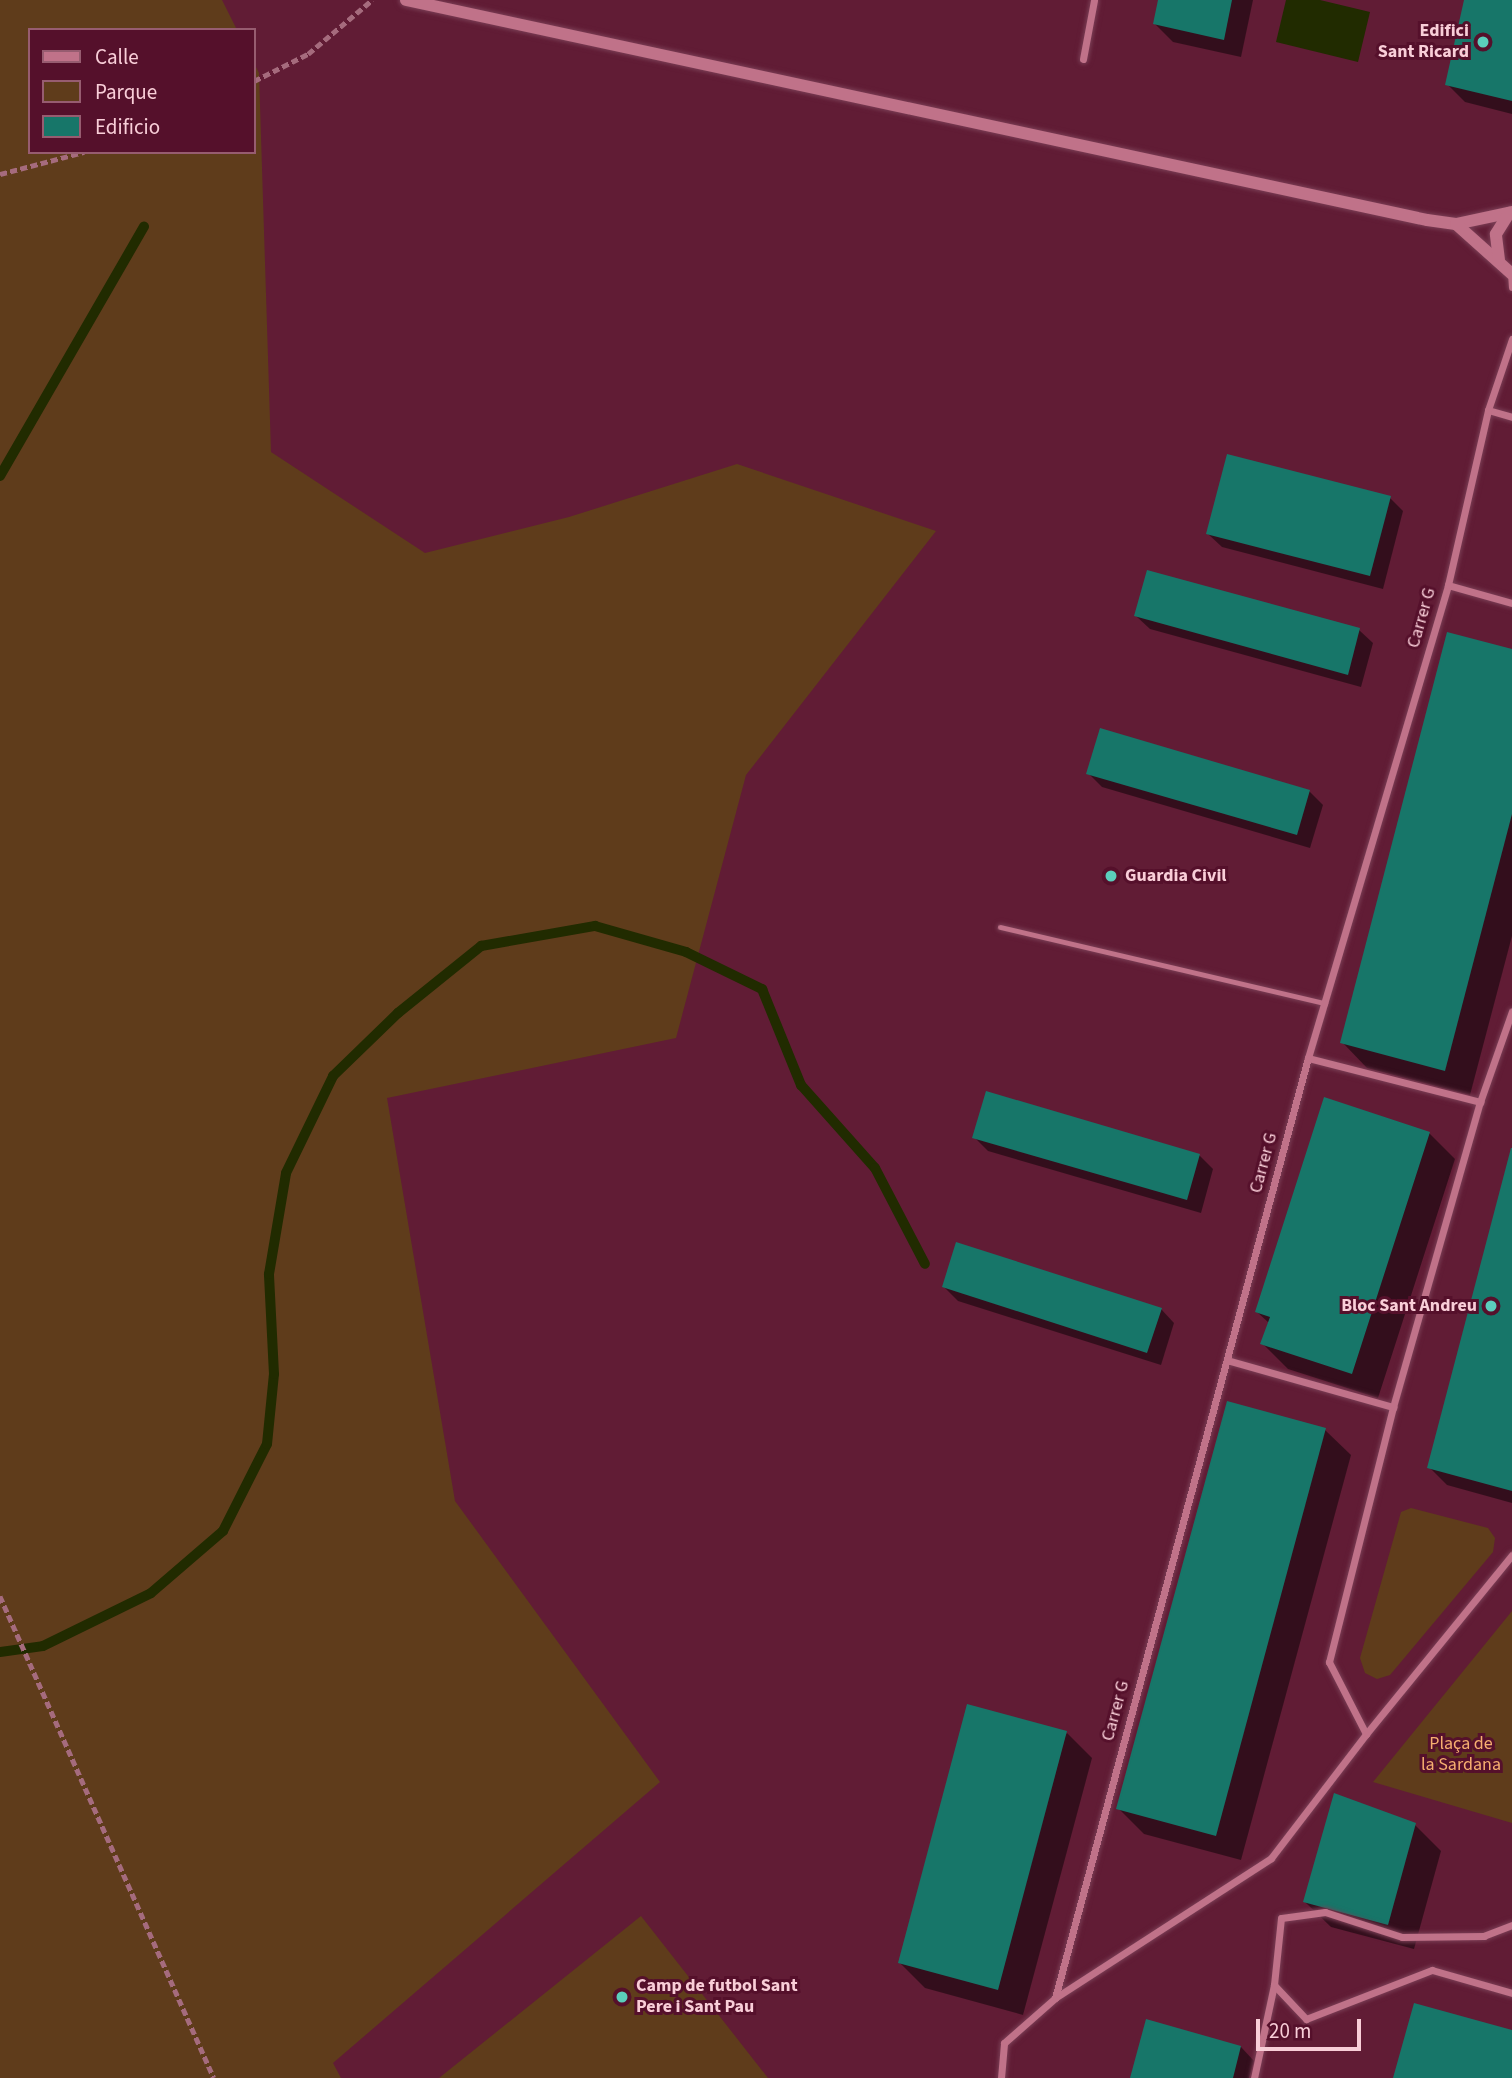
<!DOCTYPE html>
<html>
<head>
<meta charset="utf-8">
<style>
	body { margin:0 }
	#map { position:relative; width:1512px; height:2078px; overflow:hidden; background:#611c35; font-family:"Source Sans 3",sans-serif }
	div>[style] { position:absolute }
	[style*='--x'] { left:calc(var(--x)*1px); top:calc(var(--y)*1px); width:calc(var(--w)*1px); rotate:calc(var(--a)*1deg) }
	.green>* { inset:0; background:#5f3c1b }
	.water>* { inset:0; background:#212b00 }
	.shadow>* { inset:0; background:#0007 }
	.stream>* { height:10px; margin:-5px; padding:0 5px; transform-origin:5px; border-radius:5px; background:#212b00 }
	.building>* { inset:0; background:#177669 }
	.path>* { height:4.5px; margin-top:-2.25px; transform-origin:0; background:repeating-linear-gradient(90deg,#a56b7d 0 7px,transparent 0 10.5px) }
	.roads { filter:drop-shadow(0 0 2px #7a3e55) drop-shadow(0 0 2px #7a3e55) }
	.service>* { height:5px; margin:-2.5px; padding:0 2.5px; transform-origin:2.5px; border-radius:2.5px; background:#c07289 }
	.minor>* { height:7px; margin:-3.5px; padding:0 3.5px; transform-origin:3.5px; border-radius:3.5px; background:#c07289 }
	.tertiary>* { height:12px; margin:-6px; padding:0 6px; transform-origin:6px; border-radius:6px; background:#c07289 }
	.dots>* { width:19px; height:19px; translate:-50% -50%; box-sizing:border-box; border:4px solid #55102b; border-radius:50% }
	span { translate:-50% -50%; white-space:nowrap; text-align:center; line-height:1.15; -webkit-text-stroke:6px #55102b; paint-order:stroke }
	.poi-label { font-size:18px; color:#f9ced8; font-weight:700 }
	.right { translate:-100% -50%; text-align:right }
	.left { translate:0 -50%; text-align:left }
	.street-label { font-size:18px; color:#f9ced8 }
	.park-label { font-size:18px; color:#f6af70 }
	.legend { position:absolute; left:28px; top:28px; width:228px; height:126px; box-sizing:border-box; background:#55102b; border:2px solid #975c70; margin:0; padding:9px 12px; list-style:none; font-size:21px; color:#f9ced8 }
	.legend li { display:flex; align-items:center; gap:14px; height:35px }
	.legend b { width:35px; border:2px solid #975c70 }
	.scale { position:absolute; left:1256px; top:2019px; width:105px; height:32px; box-sizing:border-box; border:4px solid #f9ced8; border-top:0; padding-left:9px; font-size:21px; line-height:24px; white-space:nowrap; color:#f9ced8; -webkit-text-stroke:5px #55102b; paint-order:stroke }
</style>
</head>
<body>
<div id="map">
	<div class="green">
		<i style="clip-path:polygon(0 0,222px 0,237px 30px,30px 30px,30px 152px,254px 152px,254px 63px,259px 73px,271px 452px,425px 553px,569px 517px,737px 464px,936px 531px,746px 775px,676px 1038px,387px 1098px,455px 1501px,660px 1782px,333px 2063px,341px 2078px,0 2078px)"></i>
		<i style="clip-path:polygon(1411px 1508px,1488px 1528px,1495px 1538px,1493px 1552px,1390px 1675px,1377px 1679px,1365px 1673px,1360px 1658px,1401px 1512px)"></i>
		<i style="clip-path:polygon(1512px 1611px,1512px 1823px,1373px 1782px)"></i>
		<i style="clip-path:polygon(641px 1916px,768px 2078px,439px 2078px)"></i>
	</div>
	<div class="water">
		<i style="clip-path:polygon(1286px 0,1320px 0,1370px 12px,1358px 62px,1276px 42px)"></i>
	</div>
	<div class="shadow">
		<i style="clip-path:polygon(1160px 0,1253px 0,1241px 57px,1173px 42px,1155px 24px)"></i>
		<i style="clip-path:polygon(1466px 0,1512px 0,1512px 114px,1465px 102px,1447px 84px)"></i>
		<i style="clip-path:polygon(1390px 498px,1403px 511px,1383px 589px,1222px 547px,1208px 534px)"></i>
		<i style="clip-path:polygon(1136px 616px,1359px 630px,1373px 643px,1361px 687px,1150px 629px)"></i>
		<i style="clip-path:polygon(1512px 651px,1512px 936px,1470px 1095px,1367px 1068px,1342px 1042px)"></i>
		<i style="clip-path:polygon(1088px 773px,1309px 791px,1323px 805px,1310px 848px,1102px 787px)"></i>
		<i style="clip-path:polygon(1429px 1133px,1455px 1159px,1378px 1398px,1288px 1369px,1262px 1343px,1269px 1323px,1257px 1312px)"></i>
		<i style="clip-path:polygon(974px 1137px,1199px 1155px,1213px 1169px,1201px 1213px,988px 1151px)"></i>
		<i style="clip-path:polygon(1512px 1152px,1512px 1503px,1447px 1485px,1429px 1467px)"></i>
		<i style="clip-path:polygon(944px 1287px,1161px 1309px,1174px 1323px,1161px 1365px,958px 1301px)"></i>
		<i style="clip-path:polygon(1325px 1430px,1351px 1455px,1241px 1860px,1144px 1834px,1118px 1808px)"></i>
		<i style="clip-path:polygon(1067px 1733px,1092px 1758px,1023px 2015px,925px 1988px,900px 1963px)"></i>
		<i style="clip-path:polygon(1415px 1825px,1441px 1851px,1414px 1949px,1331px 1927px,1305px 1902px)"></i>
		<i style="clip-path:polygon(1241px 2047px,1254px 2061px,1249px 2078px,1132px 2078px)"></i>
	</div>
	<div class="stream">
		<i style="--x:0;--y:476;--w:288;--a:-60"></i>
		<i style="--x:0;--y:1652;--w:43;--a:-7.9"></i>
		<i style="--x:43;--y:1646;--w:120;--a:-26.1"></i>
		<i style="--x:151;--y:1593;--w:95;--a:-40.7"></i>
		<i style="--x:223;--y:1531;--w:97;--a:-63.2"></i>
		<i style="--x:267;--y:1444;--w:70;--a:-84.3"></i>
		<i style="--x:274;--y:1374;--w:100;--a:-92.9"></i>
		<i style="--x:269;--y:1274;--w:102;--a:-80.4"></i>
		<i style="--x:286;--y:1173;--w:108;--a:-64.1"></i>
		<i style="--x:333;--y:1076;--w:91;--a:-44.1"></i>
		<i style="--x:398;--y:1013;--w:107;--a:-38.9"></i>
		<i style="--x:481;--y:946;--w:116;--a:-10"></i>
		<i style="--x:595;--y:926;--w:95;--a:15.9"></i>
		<i style="--x:686;--y:952;--w:85;--a:26"></i>
		<i style="--x:762;--y:989;--w:104;--a:67.9"></i>
		<i style="--x:801;--y:1085;--w:111;--a:48.3"></i>
		<i style="--x:875;--y:1168;--w:108;--a:62.5"></i>
	</div>
	<div class="building">
		<i style="clip-path:polygon(1158px 0,1232px 0,1224px 40px,1153px 24px)"></i>
		<i style="clip-path:polygon(1464px 0,1512px 0,1512px 101px,1445px 85px)"></i>
		<i style="clip-path:polygon(1227px 454px,1391px 496px,1370px 576px,1206px 534px)"></i>
		<i style="clip-path:polygon(1147px 570px,1360px 628px,1348px 675px,1134px 616px)"></i>
		<i style="clip-path:polygon(1447px 632px,1512px 649px,1512px 814px,1445px 1071px,1340px 1043px)"></i>
		<i style="clip-path:polygon(1100px 728px,1310px 790px,1297px 835px,1086px 774px)"></i>
		<i style="clip-path:polygon(986px 1091px,1200px 1154px,1187px 1200px,972px 1138px)"></i>
		<i style="clip-path:polygon(1324px 1097px,1430px 1132px,1352px 1374px,1260px 1344px,1270px 1317px,1255px 1312px)"></i>
		<i style="clip-path:polygon(1511px 1148px,1512px 1148px,1512px 1491px,1427px 1468px)"></i>
		<i style="clip-path:polygon(956px 1242px,1162px 1308px,1147px 1353px,942px 1287px)"></i>
		<i style="clip-path:polygon(1227px 1401px,1326px 1428px,1216px 1836px,1116px 1809px)"></i>
		<i style="clip-path:polygon(967px 1704px,1067px 1731px,998px 1990px,898px 1963px)"></i>
		<i style="clip-path:polygon(1334px 1793px,1416px 1823px,1388px 1925px,1303px 1902px)"></i>
		<i style="clip-path:polygon(1414px 2003px,1512px 2030px,1512px 2078px,1393px 2078px)"></i>
		<i style="clip-path:polygon(1146px 2019px,1241px 2046px,1233px 2078px,1130px 2078px)"></i>
	</div>
	<div class="path">
		<i style="--x:254;--y:81;--w:60;--a:-26.6"></i>
		<i style="--x:308;--y:54;--w:84;--a:-40.2"></i>
		<i style="--x:0;--y:174;--w:87;--a:-14.7"></i>
		<i style="--x:0;--y:1596;--w:527;--a:66.06"></i>
	</div>
	<div class="roads">
		<div class="service">
			<i style="--x:1000;--y:927;--w:334;--a:13.2"></i>
		</div>
		<div class="minor">
			<i style="--x:1083;--y:59;--w:60;--a:-79.4"></i>
			<i style="--x:1511;--y:273;--w:14;--a:86"></i>
			<i style="--x:1488;--y:410;--w:25;--a:16"></i>
			<i style="--x:1448;--y:585;--w:66;--a:15.7"></i>
			<i style="--x:1308;--y:1058;--w:178;--a:14.3"></i>
			<i style="--x:1227;--y:1360;--w:173;--a:15.8"></i>
			<i style="--x:1366;--y:1734;--w:81;--a:-117.2"></i>
			<i style="--x:1329;--y:1662;--w:263;--a:-75.9"></i>
			<i style="--x:1393;--y:1407;--w:317;--a:-74.1"></i>
			<i style="--x:1480;--y:1102;--w:96;--a:-70.6"></i>
			<i style="--x:1512;--y:1925;--w:30;--a:159"></i>
			<i style="--x:1484;--y:1936;--w:82;--a:179.3"></i>
			<i style="--x:1402;--y:1937;--w:81;--a:-162"></i>
			<i style="--x:1325;--y:1912;--w:44;--a:172.2"></i>
			<i style="--x:1281;--y:1918;--w:67;--a:96"></i>
			<i style="--x:1274;--y:1985;--w:47;--a:46.7"></i>
			<i style="--x:1306;--y:2019;--w:135;--a:-21.3"></i>
			<i style="--x:1432;--y:1970;--w:83;--a:16"></i>
			<i style="--x:1055;--y:1998;--w:973;--a:-74.94"></i>
			<i style="--x:1308;--y:1058;--w:493;--a:-73.5"></i>
			<i style="--x:1448;--y:585;--w:180;--a:-77.1"></i>
			<i style="--x:1488;--y:410;--w:75;--a:-71.3"></i>
			<i style="--x:1001;--y:2078;--w:35;--a:-85"></i>
			<i style="--x:1004;--y:2043;--w:68;--a:-41.4"></i>
			<i style="--x:1055;--y:1998;--w:257;--a:-32.9"></i>
			<i style="--x:1271;--y:1858;--w:156;--a:-52.5"></i>
			<i style="--x:1366;--y:1734;--w:231;--a:-50.8"></i>
			<i style="--x:1254;--y:2078;--w:95;--a:-77.9"></i>
		</div>
		<div class="tertiary">
			<i style="--x:406;--y:0;--w:1044;--a:12.16"></i>
			<i style="--x:1427;--y:220;--w:29;--a:8"></i>
			<i style="--x:1456;--y:224;--w:57;--a:-12.1"></i>
			<i style="--x:1456;--y:224;--w:75;--a:41.8"></i>
			<i style="--x:1499;--y:260;--w:26;--a:-97"></i>
			<i style="--x:1496;--y:234;--w:25;--a:-58"></i>
		</div>
	</div>
	<div class="dots">
		<i style="left:1483px;top:42px;background:#5bcebc"></i>
		<i style="left:1111px;top:876px;background:#5bcebc"></i>
		<i style="left:1491px;top:1306px;background:#5bcebc"></i>
		<i style="left:622px;top:1997px;background:#5bcebc"></i>
	</div>
	<div class="poi-label">
		<span class="right" style="left:1469px;top:42px">Edifici<br>Sant Ricard</span>
		<span class="left" style="left:1125px;top:876px">Guardia Civil</span>
		<span class="right" style="left:1477px;top:1306px">Bloc Sant Andreu</span>
		<span class="left" style="left:636px;top:1997px">Camp de futbol Sant<br>Pere i Sant Pau</span>
	</div>
	<div class="street-label">
		<span style="left:1422px;top:618px;rotate:-74deg">Carrer G</span>
		<span style="left:1264px;top:1163px;rotate:-75deg">Carrer G</span>
		<span style="left:1116px;top:1711px;rotate:-75deg">Carrer G</span>
	</div>
	<div class="park-label">
		<span style="left:1461px;top:1755px">Plaça de<br>la Sardana</span>
	</div>
	<ul class="legend">
	<li><b style="height:9px;background:#c07289"></b>Calle</li>
	<li><b style="height:19px;background:#5f3c1b"></b>Parque</li>
	<li><b style="height:19px;background:#177669"></b>Edificio</li>
	</ul>
	<div class="scale">20 m</div>
</div>
</body>
</html>
